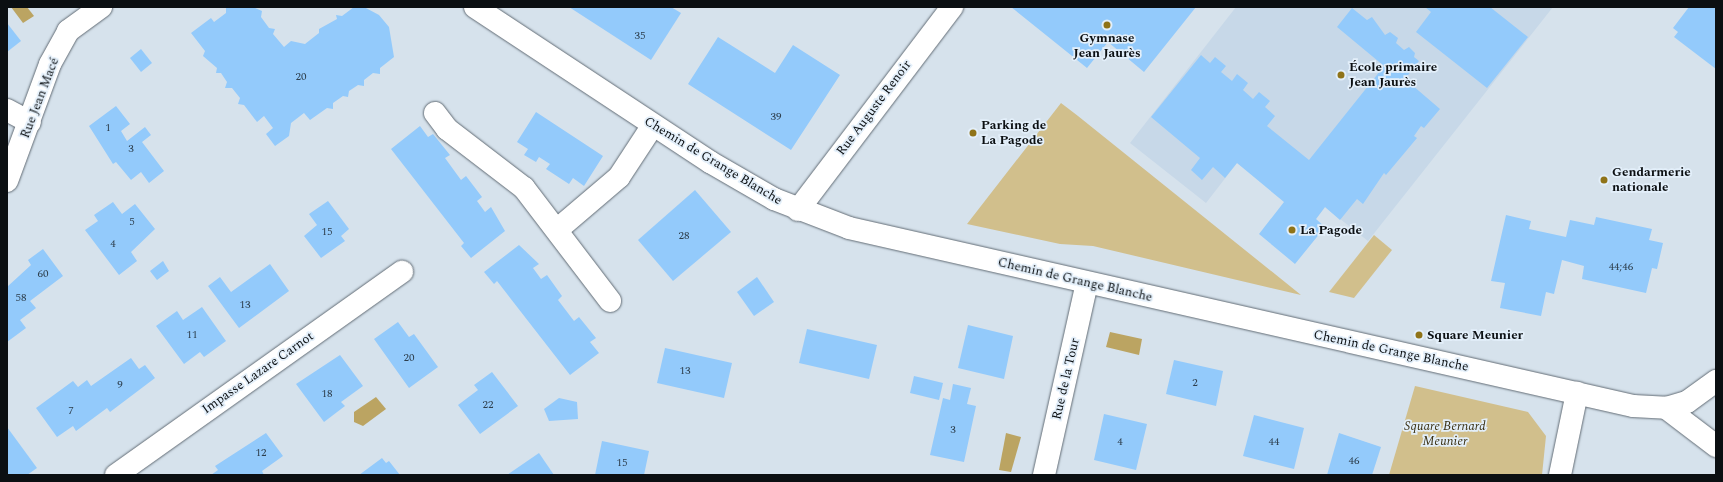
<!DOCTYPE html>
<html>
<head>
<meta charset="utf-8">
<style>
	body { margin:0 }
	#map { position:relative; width:1723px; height:482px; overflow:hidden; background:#d6e2ec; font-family:Spectral,serif }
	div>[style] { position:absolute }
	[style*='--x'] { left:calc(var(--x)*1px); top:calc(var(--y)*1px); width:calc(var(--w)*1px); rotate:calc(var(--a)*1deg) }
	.built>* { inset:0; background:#c7d8e8 }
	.green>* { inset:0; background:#d1bf8c }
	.water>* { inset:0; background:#bba462 }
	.building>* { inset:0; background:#93cafb }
	.roads { filter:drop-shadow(0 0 1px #626c75) drop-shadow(0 0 1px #626c75) }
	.minor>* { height:22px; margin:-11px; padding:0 11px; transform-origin:11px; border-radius:11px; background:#fff }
	.tertiary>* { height:22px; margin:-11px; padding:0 11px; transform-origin:11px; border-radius:11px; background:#fff }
	.dots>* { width:11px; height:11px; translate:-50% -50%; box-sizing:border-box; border:2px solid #e3effa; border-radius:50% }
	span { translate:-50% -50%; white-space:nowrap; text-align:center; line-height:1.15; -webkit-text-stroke:3.5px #e3effa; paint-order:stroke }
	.number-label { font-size:11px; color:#2d3e4c }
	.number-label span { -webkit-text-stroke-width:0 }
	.poi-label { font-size:13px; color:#0b0f12; font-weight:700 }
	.left { translate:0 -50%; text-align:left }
	.street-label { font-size:13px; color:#0b0f12 }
	.park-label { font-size:13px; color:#3b3113; font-style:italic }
	.frame { position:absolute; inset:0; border:8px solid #0b0f12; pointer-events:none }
</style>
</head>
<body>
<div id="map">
	<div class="built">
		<i style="clip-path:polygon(1236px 7px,1553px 7px,1368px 241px,1325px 207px,1316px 219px,1237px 163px,1206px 203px,1130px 143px)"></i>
	</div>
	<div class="green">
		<i style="clip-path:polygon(1061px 103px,1078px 116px,1301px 295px,1093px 246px,1060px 244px,967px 224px)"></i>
		<i style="clip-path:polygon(1374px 235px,1392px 250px,1354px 298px,1329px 292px)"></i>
		<i style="clip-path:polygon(1415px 386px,1528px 412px,1546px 436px,1542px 475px,1389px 475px)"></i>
	</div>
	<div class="water">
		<i style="clip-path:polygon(11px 7px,27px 7px,34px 16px,23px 23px)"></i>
		<i style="clip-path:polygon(1110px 332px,1142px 339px,1139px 355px,1106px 347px)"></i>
		<i style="clip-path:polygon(376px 397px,386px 409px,363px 426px,354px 422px,354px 412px)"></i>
		<i style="clip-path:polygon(1006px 433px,1021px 437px,1011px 472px,999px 470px)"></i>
	</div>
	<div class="building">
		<i style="clip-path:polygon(226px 7px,253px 7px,262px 11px,261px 17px,269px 28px,275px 29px,273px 34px,284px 47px,291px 41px,305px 44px,319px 33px,319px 29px,337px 19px,336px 15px,342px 16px,354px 7px,364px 7px,379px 15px,389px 27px,394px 57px,380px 68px,380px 74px,373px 73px,364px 80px,364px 86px,358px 85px,349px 91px,348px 97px,343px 96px,333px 103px,333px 109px,327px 108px,310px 120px,304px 113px,291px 123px,289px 136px,275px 146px,266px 134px,273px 128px,264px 116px,257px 122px,244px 105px,238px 104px,240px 98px,232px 88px,225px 88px,227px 82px,221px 73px,216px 73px,217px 68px,203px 56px,205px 51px,191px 33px,211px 18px,214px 22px,226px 13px)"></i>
		<i style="clip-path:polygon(569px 7px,671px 7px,681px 13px,651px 60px)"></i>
		<i style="clip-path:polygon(1011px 7px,1196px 7px,1144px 72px,1108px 42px,1087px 68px)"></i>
		<i style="clip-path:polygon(1425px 7px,1490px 7px,1528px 37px,1487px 88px,1416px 32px,1431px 12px)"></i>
		<i style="clip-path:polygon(1689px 7px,1716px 7px,1716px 69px,1674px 37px,1678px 32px,1673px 28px)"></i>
		<i style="clip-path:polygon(1352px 8px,1367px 20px,1372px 17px,1385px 35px,1390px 32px,1398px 38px,1396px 43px,1404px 50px,1409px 47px,1415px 53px,1414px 57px,1419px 61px,1405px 79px,1440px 109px,1424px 128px,1421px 126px,1414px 136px,1417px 138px,1386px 175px,1384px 173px,1363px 204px,1357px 199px,1340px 220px,1325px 207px,1316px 219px,1325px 227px,1295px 264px,1259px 234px,1284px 202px,1237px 163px,1225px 178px,1213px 167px,1202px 180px,1191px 170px,1200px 158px,1151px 117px,1201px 55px,1210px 63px,1215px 57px,1226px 66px,1221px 72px,1232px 81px,1237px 74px,1248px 83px,1243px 90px,1253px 99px,1259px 92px,1270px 101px,1265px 107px,1275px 116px,1267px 126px,1309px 160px,1384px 66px,1337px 27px)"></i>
		<i style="clip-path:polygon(7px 23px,21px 41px,7px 52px)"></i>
		<i style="clip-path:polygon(718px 37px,775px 73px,793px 45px,840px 75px,791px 150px,688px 84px)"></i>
		<i style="clip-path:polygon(141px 49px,152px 63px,141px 72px,130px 58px)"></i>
		<i style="clip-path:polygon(116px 106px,130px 124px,121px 131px,127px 141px,145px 127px,151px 135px,142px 142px,164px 171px,149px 183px,141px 172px,131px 180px,116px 162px,113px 164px,89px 126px)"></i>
		<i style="clip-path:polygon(536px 112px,603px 156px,584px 186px,573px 178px,569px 184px,546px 169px,550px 164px,539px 157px,536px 162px,524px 155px,528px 149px,517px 142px)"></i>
		<i style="clip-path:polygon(420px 126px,428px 137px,433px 134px,450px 155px,445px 158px,461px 180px,466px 176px,482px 197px,477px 201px,485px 212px,491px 207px,505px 231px,471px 258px,461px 246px,464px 243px,391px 149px)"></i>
		<i style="clip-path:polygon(695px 190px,731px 232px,673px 281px,638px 240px)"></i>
		<i style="clip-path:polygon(328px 201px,349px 229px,341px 236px,345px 241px,321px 258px,304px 236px,317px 225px,309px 214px)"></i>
		<i style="clip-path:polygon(113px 202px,122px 214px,135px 204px,155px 229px,131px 252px,137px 261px,119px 275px,85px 230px,98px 221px,94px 215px)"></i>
		<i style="clip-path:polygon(1506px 215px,1531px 221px,1529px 229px,1566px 237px,1570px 220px,1594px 225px,1596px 217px,1652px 229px,1649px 240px,1663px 243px,1657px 269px,1652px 268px,1646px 293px,1582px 279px,1584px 266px,1562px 260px,1554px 294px,1546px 292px,1541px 316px,1500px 308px,1505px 283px,1491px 281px)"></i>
		<i style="clip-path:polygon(519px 245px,539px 264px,533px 268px,541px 279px,547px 275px,562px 296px,558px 300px,574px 321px,579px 317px,596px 338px,590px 342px,599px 353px,570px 375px,497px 281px,494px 284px,484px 272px)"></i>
		<i style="clip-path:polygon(43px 249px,63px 276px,30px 301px,36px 308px,20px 320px,26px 328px,7px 342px,7px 287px,31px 265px,28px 260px)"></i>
		<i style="clip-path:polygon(163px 261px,169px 271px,157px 280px,150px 271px)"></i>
		<i style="clip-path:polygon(270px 264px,289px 291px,239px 328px,208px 286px,220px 277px,231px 292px)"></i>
		<i style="clip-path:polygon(757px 277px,774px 302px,754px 316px,737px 292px)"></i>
		<i style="clip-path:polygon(202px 307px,226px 341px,204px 357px,200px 352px,184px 364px,156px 326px,177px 311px,183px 320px)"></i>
		<i style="clip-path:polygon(398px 322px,409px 337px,414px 334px,438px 367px,409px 388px,374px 339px)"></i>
		<i style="clip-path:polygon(968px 325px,1013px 336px,1004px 379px,958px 368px)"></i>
		<i style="clip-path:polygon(807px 329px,877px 345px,869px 379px,799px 363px)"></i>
		<i style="clip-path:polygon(665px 348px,732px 363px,724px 398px,657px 383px)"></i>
		<i style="clip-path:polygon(340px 355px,363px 386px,341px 402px,345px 406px,324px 422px,296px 384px)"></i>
		<i style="clip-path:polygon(131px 358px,139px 369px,145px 365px,155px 378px,110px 412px,107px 408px,76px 431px,73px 426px,57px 437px,36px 408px,73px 381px,78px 387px,87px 380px,91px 386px)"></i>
		<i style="clip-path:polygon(1174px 360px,1223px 371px,1216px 406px,1166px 394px)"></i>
		<i style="clip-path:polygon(492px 372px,518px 406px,480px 434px,458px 405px,478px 390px,474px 385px)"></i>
		<i style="clip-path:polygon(914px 376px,943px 383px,939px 400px,910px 393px)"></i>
		<i style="clip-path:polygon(953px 384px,971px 388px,967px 404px,976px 406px,964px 462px,930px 455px,943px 398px,950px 400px)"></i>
		<i style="clip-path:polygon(559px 398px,577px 402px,578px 419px,549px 421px,544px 409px)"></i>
		<i style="clip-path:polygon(1104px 414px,1147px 424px,1136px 470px,1094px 460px)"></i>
		<i style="clip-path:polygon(1254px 415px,1304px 428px,1294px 469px,1243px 456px)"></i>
		<i style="clip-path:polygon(7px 427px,37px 468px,27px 475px,7px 475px)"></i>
		<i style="clip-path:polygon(266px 433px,283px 456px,262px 471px,264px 475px,211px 475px,218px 470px,215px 466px)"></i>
		<i style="clip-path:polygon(1339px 433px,1381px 447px,1372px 475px,1327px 475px)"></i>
		<i style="clip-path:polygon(602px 441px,649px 451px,644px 475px,595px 475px)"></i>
		<i style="clip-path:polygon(539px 453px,554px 475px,507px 475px)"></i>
		<i style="clip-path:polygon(382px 458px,386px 463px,389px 461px,400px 475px,359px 475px)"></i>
	</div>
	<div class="roads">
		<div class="minor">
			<i style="--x:7;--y:110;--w:26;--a:28"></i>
			<i style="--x:435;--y:113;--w:20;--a:53"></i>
			<i style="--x:447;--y:129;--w:97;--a:37.5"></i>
			<i style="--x:524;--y:188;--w:142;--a:52.7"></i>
			<i style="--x:7;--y:181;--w:125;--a:-69.8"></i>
			<i style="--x:50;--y:64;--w:38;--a:-61"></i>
			<i style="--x:68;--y:31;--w:41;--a:-36"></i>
			<i style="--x:798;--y:210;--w:255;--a:-52.8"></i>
			<i style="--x:558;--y:229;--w:80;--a:-40.4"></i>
			<i style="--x:619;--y:177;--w:62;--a:-56.8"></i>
			<i style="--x:1666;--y:408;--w:22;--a:-16"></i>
			<i style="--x:1687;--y:402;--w:36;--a:-36"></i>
			<i style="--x:116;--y:475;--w:351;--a:-35.4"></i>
			<i style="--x:1044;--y:475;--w:197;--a:-77.4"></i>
			<i style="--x:1560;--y:475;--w:84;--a:-78.3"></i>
		</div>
		<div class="tertiary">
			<i style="--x:475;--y:7;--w:282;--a:33.4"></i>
			<i style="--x:710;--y:162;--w:74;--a:30"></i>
			<i style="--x:774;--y:199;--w:80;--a:21.1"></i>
			<i style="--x:849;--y:228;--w:804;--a:12.79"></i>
			<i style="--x:1633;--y:406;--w:33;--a:3"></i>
			<i style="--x:1666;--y:408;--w:63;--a:37.2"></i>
		</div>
	</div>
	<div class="dots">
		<i style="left:1107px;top:25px;background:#8f7318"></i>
		<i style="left:1341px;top:75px;background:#8f7318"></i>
		<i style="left:973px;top:133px;background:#8f7318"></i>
		<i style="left:1604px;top:180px;background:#8f7318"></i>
		<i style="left:1292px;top:230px;background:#8f7318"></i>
		<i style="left:1419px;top:335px;background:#8f7318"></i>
	</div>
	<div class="number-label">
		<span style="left:640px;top:36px">35</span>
		<span style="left:301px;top:77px">20</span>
		<span style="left:776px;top:117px">39</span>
		<span style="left:108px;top:128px">1</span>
		<span style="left:131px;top:149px">3</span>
		<span style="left:132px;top:222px">5</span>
		<span style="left:327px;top:232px">15</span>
		<span style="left:684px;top:236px">28</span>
		<span style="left:113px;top:244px">4</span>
		<span style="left:1621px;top:267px">44;46</span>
		<span style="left:43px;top:274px">60</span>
		<span style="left:21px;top:298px">58</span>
		<span style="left:245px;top:305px">13</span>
		<span style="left:192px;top:335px">11</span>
		<span style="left:409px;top:358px">20</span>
		<span style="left:685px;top:371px">13</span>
		<span style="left:1195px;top:383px">2</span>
		<span style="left:120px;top:385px">9</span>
		<span style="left:327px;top:394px">18</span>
		<span style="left:488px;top:405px">22</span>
		<span style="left:71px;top:411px">7</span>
		<span style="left:953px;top:430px">3</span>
		<span style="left:1120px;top:442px">4</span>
		<span style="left:1274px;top:442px">44</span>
		<span style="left:261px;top:453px">12</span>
		<span style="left:1354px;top:461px">46</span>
		<span style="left:622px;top:463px">15</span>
	</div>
	<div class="poi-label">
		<span style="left:1107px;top:46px">Gymnase<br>Jean Jaurès</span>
		<span class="left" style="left:1349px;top:75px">École primaire<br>Jean Jaurès</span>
		<span class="left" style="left:981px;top:133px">Parking de<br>La Pagode</span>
		<span class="left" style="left:1612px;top:180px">Gendarmerie<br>nationale</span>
		<span class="left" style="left:1300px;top:230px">La Pagode</span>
		<span class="left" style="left:1427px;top:335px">Square Meunier</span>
	</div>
	<div class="street-label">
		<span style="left:40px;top:98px;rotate:-69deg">Rue Jean Macé</span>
		<span style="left:874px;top:108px;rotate:-53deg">Rue Auguste Renoir</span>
		<span style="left:713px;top:161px;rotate:31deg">Chemin de Grange Blanche</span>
		<span style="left:1075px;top:280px;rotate:13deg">Chemin de Grange Blanche</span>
		<span style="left:1391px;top:351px;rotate:12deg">Chemin de Grange Blanche</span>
		<span style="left:258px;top:373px;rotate:-35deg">Impasse Lazare Carnot</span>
		<span style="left:1066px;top:379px;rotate:-77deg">Rue de la Tour</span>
	</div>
	<div class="park-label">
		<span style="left:1445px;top:434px">Square Bernard<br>Meunier</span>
	</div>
	<div class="frame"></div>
</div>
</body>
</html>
